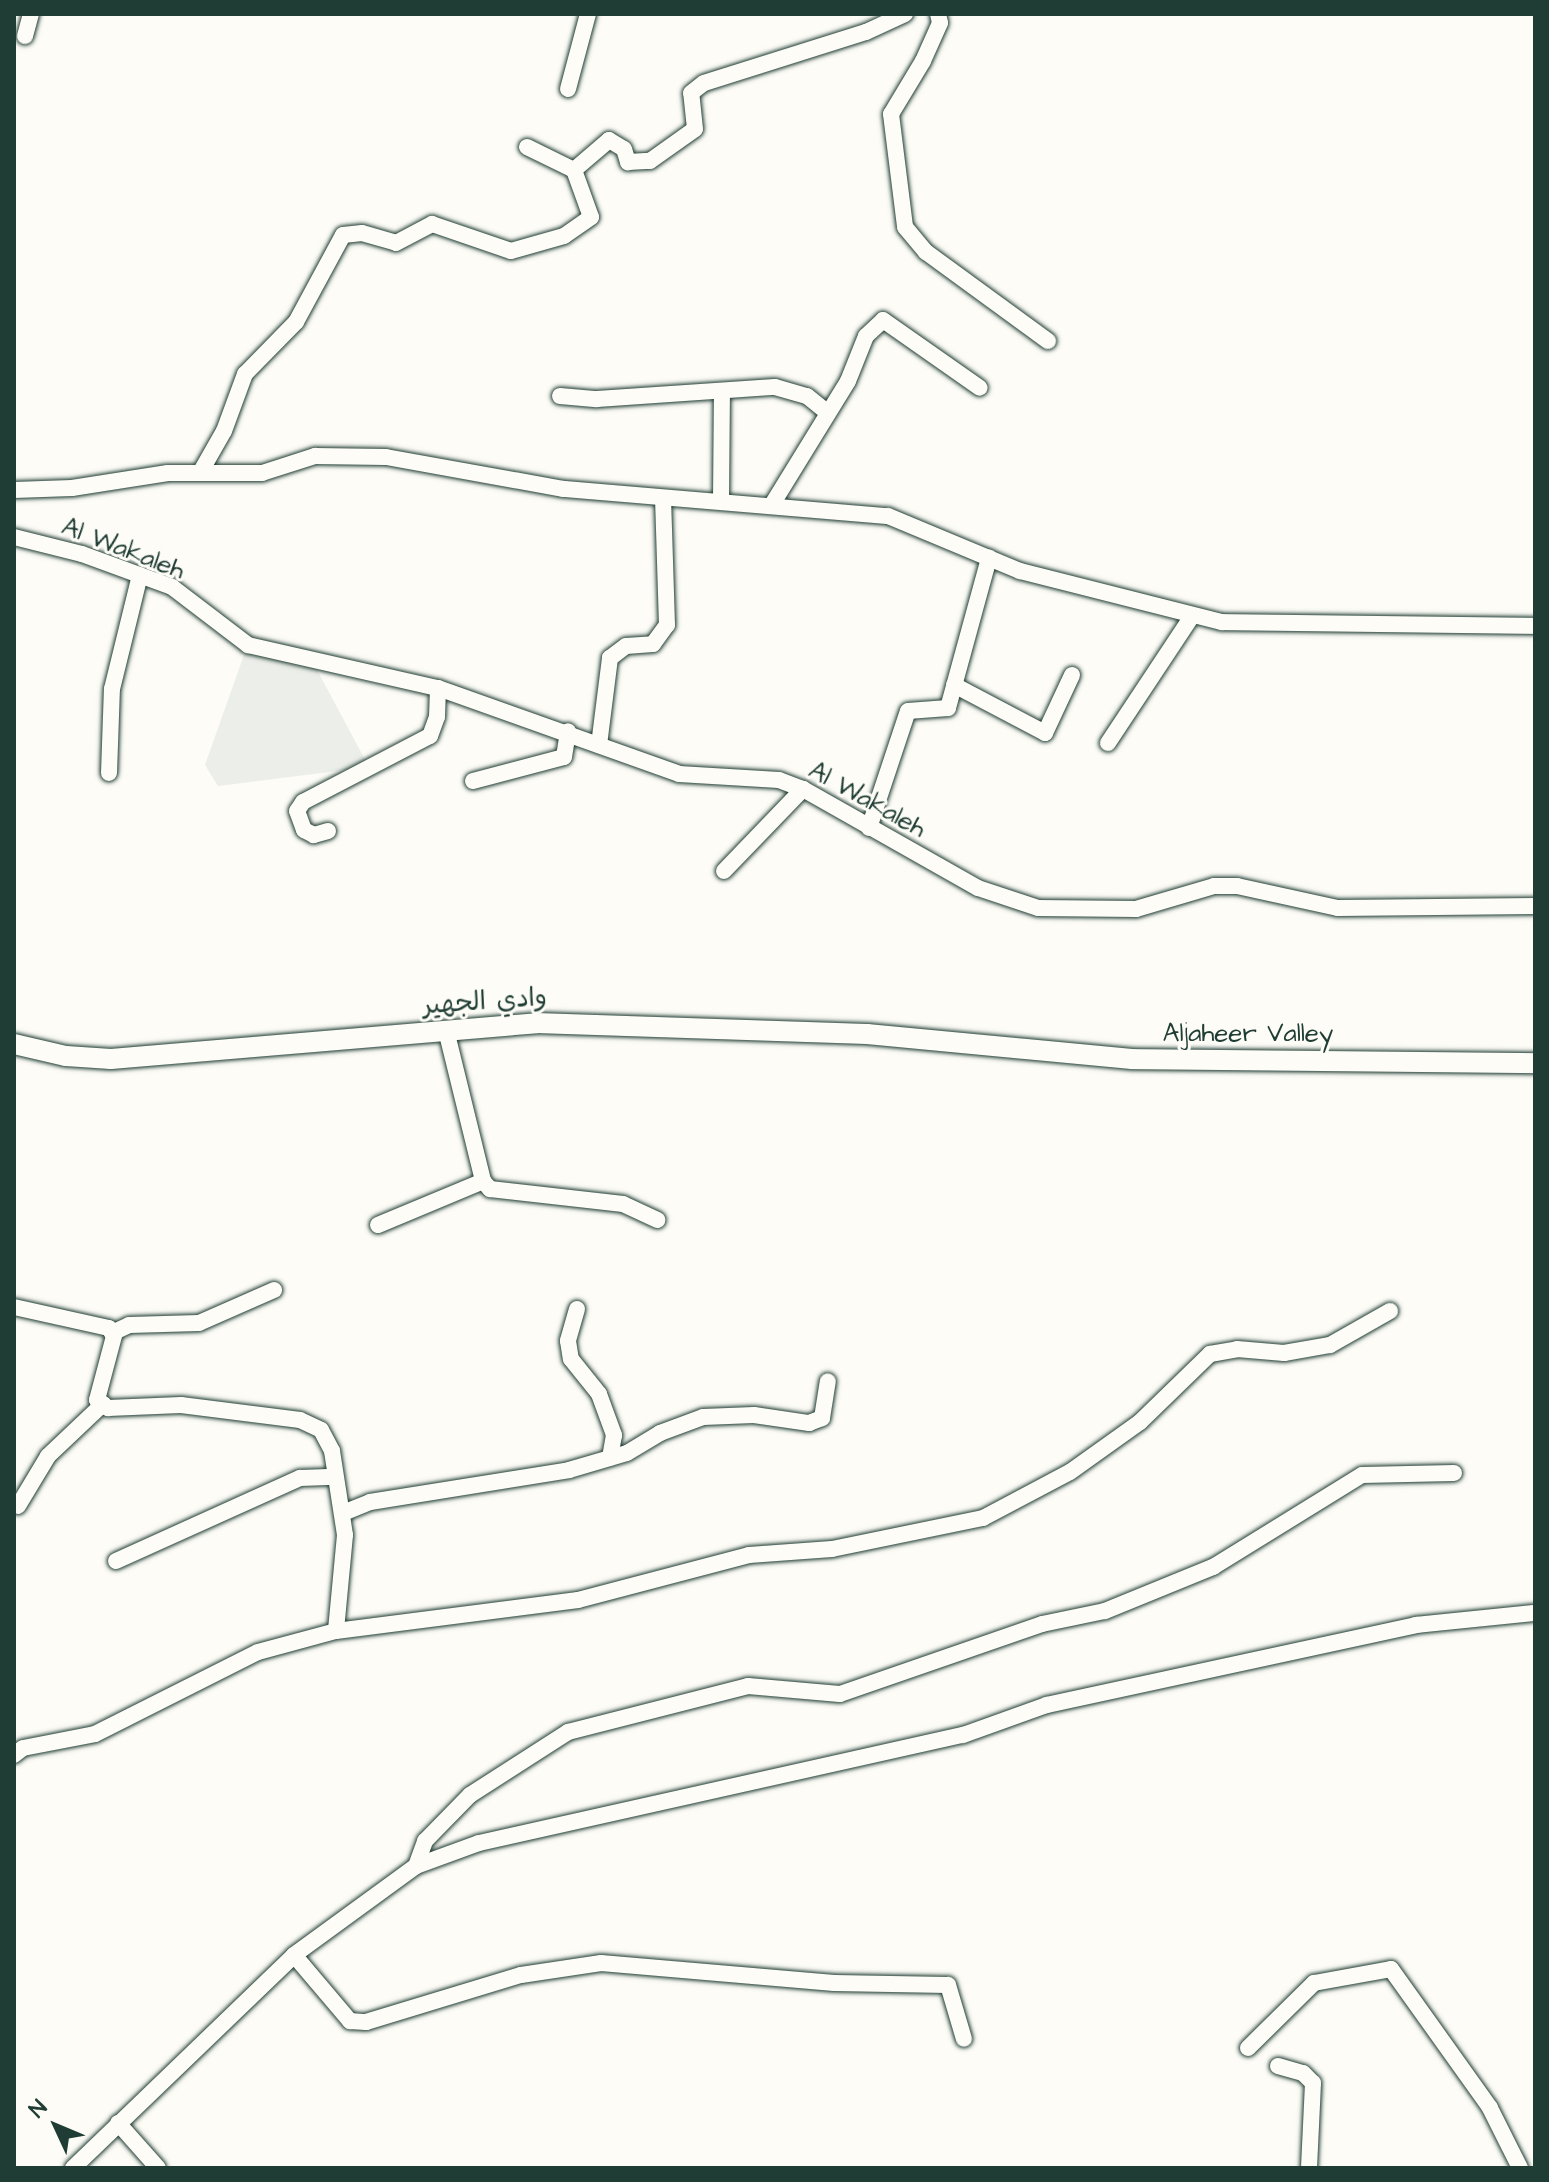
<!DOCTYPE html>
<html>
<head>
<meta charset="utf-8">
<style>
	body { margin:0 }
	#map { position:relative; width:1549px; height:2182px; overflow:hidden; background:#fdfcf7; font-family:"Architects Daughter","Playpen Sans Arabic",sans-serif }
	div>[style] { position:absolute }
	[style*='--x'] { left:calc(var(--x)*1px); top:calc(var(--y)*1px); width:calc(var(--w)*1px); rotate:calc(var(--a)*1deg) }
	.built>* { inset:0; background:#eceee9 }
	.roads { filter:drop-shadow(0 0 2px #1f3d34) drop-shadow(0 0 2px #1f3d34) }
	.minor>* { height:16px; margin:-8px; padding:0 8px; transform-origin:8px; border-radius:8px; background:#fdfcf7 }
	.tertiary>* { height:20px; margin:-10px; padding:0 10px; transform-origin:10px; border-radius:10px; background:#fdfcf7 }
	span { translate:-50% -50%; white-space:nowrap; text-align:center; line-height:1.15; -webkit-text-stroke:6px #fdfcf7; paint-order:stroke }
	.street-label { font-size:26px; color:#1f3d34 }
	.frame { position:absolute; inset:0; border:16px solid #1f3d34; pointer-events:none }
	.north { position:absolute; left:16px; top:2086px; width:80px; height:80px; -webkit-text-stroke:6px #fdfcf7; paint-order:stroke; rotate:314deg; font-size:22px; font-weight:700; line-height:32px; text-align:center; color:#1f3d34 }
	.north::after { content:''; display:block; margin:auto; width:28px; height:36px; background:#1f3d34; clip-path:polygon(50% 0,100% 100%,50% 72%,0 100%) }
</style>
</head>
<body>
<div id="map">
	<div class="built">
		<i style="clip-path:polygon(245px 652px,316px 668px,369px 767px,218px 786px,205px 765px)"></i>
	</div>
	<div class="roads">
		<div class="minor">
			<i style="--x:938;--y:14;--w:9;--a:77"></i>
			<i style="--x:940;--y:23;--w:42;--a:114.1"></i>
			<i style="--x:923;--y:61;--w:62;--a:121.1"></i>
			<i style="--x:891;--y:114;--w:114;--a:82.9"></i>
			<i style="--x:905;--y:227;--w:33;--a:50"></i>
			<i style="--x:926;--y:252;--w:151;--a:36.1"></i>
			<i style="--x:25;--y:36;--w:23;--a:-75"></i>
			<i style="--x:568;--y:89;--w:78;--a:-75.1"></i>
			<i style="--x:527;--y:147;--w:52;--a:26.1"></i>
			<i style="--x:560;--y:396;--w:37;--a:5"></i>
			<i style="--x:597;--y:399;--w:178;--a:-3.9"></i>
			<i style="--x:775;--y:387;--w:33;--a:16"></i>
			<i style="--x:807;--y:396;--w:27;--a:39"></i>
			<i style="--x:200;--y:473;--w:48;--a:-60.3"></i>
			<i style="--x:224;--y:431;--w:61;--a:-69.8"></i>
			<i style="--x:245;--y:374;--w:73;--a:-45.6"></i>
			<i style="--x:296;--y:322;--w:99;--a:-61.6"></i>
			<i style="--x:343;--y:235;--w:19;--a:-6"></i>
			<i style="--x:362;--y:233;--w:35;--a:16"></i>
			<i style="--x:396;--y:243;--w:41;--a:-27.8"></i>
			<i style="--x:432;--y:224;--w:83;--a:18.9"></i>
			<i style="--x:511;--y:251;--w:55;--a:-15.8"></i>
			<i style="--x:564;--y:236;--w:33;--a:-35"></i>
			<i style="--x:591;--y:217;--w:50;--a:-109.9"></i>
			<i style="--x:574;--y:170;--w:46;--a:-40.6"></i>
			<i style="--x:609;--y:140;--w:17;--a:31"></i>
			<i style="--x:624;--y:149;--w:14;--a:73"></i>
			<i style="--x:628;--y:162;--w:22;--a:-3"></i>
			<i style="--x:650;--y:161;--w:55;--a:-35.4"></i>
			<i style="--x:695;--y:129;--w:36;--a:-96"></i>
			<i style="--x:691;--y:93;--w:16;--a:-38"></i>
			<i style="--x:704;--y:83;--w:170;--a:-17.5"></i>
			<i style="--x:866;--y:32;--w:43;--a:-24.8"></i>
			<i style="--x:14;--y:490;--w:58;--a:-2"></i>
			<i style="--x:72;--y:488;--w:97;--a:-8.9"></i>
			<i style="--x:168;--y:473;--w:94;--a:0"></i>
			<i style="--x:262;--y:473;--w:56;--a:-17.8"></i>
			<i style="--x:315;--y:456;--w:71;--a:0.8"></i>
			<i style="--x:386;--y:457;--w:181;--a:10.2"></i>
			<i style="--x:564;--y:489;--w:325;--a:4.8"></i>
			<i style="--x:888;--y:516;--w:143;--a:22.6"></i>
			<i style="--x:1020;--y:571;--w:208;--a:14.2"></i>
			<i style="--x:1222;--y:622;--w:313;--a:0.7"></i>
			<i style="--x:721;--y:501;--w:108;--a:-89.5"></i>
			<i style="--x:773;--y:503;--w:143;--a:-58.4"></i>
			<i style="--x:848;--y:381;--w:48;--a:-68.2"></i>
			<i style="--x:866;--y:336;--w:23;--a:-43"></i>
			<i style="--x:883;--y:320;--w:118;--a:35"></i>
			<i style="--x:14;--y:537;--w:70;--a:14"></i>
			<i style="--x:82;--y:554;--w:96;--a:20.1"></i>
			<i style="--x:172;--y:587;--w:96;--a:37.3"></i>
			<i style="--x:248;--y:645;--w:195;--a:12.8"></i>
			<i style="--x:438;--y:688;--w:256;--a:19.6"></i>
			<i style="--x:679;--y:774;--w:100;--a:3.4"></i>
			<i style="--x:779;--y:780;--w:26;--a:21"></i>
			<i style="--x:803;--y:789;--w:201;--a:29.5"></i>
			<i style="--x:978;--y:888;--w:63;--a:18.4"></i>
			<i style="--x:1038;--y:908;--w:98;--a:0.6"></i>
			<i style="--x:1136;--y:909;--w:81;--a:-16.4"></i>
			<i style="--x:1214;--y:886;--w:23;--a:0"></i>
			<i style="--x:1237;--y:886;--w:103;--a:12.3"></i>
			<i style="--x:1338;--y:908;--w:197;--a:-0.6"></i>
			<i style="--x:954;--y:685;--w:103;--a:27.8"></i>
			<i style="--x:1045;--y:733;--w:64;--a:-65"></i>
			<i style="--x:1108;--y:743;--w:152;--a:-56.5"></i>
			<i style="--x:599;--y:745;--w:88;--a:-82.8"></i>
			<i style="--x:610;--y:658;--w:20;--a:-37"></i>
			<i style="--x:626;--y:646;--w:27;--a:-4"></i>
			<i style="--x:653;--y:644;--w:24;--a:-54"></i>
			<i style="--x:667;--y:625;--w:127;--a:-91.8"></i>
			<i style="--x:109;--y:773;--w:84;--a:-88"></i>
			<i style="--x:112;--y:689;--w:117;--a:-76.2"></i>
			<i style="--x:473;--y:781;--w:94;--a:-14.8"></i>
			<i style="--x:564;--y:757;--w:26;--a:-81"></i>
			<i style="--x:869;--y:828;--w:123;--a:-71.6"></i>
			<i style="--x:908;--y:711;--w:40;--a:-4.3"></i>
			<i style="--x:948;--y:708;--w:156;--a:-74.7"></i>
			<i style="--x:328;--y:831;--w:15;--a:164"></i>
			<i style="--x:314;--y:835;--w:11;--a:-153"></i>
			<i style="--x:304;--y:830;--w:20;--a:-110"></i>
			<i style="--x:297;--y:811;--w:11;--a:-56"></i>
			<i style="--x:303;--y:802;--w:143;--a:-27.5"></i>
			<i style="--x:430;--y:736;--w:20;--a:-70"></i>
			<i style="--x:437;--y:717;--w:29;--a:-88"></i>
			<i style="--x:724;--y:871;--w:114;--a:-46.1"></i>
			<i style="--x:446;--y:1030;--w:155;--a:76.2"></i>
			<i style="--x:483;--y:1181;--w:11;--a:49"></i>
			<i style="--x:490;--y:1189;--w:134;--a:6.4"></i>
			<i style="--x:623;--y:1204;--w:38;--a:25"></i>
			<i style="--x:378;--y:1225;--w:114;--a:-22.7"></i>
			<i style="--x:14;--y:1307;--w:97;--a:12.5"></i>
			<i style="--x:109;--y:1328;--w:9;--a:58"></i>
			<i style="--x:114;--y:1336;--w:66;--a:104.9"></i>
			<i style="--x:97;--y:1400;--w:14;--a:36"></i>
			<i style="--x:108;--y:1408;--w:73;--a:-2.4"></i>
			<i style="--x:181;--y:1405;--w:120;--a:7.2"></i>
			<i style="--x:300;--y:1420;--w:23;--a:25"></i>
			<i style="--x:321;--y:1430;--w:24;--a:62"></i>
			<i style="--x:332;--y:1451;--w:85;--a:81.2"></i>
			<i style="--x:345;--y:1535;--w:96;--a:95.4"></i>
			<i style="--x:577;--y:1309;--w:33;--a:106"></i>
			<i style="--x:568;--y:1341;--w:18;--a:81"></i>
			<i style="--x:571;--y:1359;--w:45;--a:51.3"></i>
			<i style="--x:599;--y:1394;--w:44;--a:69.9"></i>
			<i style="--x:614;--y:1435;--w:23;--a:100"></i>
			<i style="--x:112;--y:1333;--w:19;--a:-25"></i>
			<i style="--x:129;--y:1325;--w:70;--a:-1.6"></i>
			<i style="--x:199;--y:1323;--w:82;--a:-23.7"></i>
			<i style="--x:18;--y:1506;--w:58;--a:-59"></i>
			<i style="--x:48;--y:1456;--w:76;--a:-43.4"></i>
			<i style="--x:343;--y:1513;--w:29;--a:-22"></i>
			<i style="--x:370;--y:1502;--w:202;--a:-9.1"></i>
			<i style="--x:569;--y:1470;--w:60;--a:-16.3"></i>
			<i style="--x:627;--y:1453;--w:39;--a:-31"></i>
			<i style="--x:660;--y:1433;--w:46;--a:-20.4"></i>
			<i style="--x:703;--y:1417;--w:51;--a:-2.2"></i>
			<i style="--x:754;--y:1415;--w:56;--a:8.3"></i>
			<i style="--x:809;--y:1423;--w:14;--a:-21"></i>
			<i style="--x:822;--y:1418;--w:37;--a:-81"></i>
			<i style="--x:116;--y:1561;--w:202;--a:-24.3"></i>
			<i style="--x:300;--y:1478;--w:35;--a:-2"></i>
			<i style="--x:14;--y:1755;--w:11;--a:-38"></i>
			<i style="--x:23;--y:1748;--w:73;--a:-11"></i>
			<i style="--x:95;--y:1734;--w:182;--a:-26.7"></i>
			<i style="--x:258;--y:1652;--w:81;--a:-15.1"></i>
			<i style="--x:336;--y:1631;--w:244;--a:-7.3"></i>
			<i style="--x:578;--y:1600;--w:177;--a:-14.7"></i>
			<i style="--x:749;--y:1555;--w:83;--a:-4.1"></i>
			<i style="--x:832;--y:1549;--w:154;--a:-11.6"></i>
			<i style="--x:983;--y:1518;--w:98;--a:-27.9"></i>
			<i style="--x:1070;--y:1472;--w:86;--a:-35.5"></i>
			<i style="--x:1140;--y:1422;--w:98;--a:-44.2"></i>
			<i style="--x:1210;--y:1354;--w:27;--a:-10"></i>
			<i style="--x:1237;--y:1349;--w:47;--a:4.9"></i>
			<i style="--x:1284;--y:1353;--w:47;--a:-9.9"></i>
			<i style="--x:1330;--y:1345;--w:69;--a:-29.5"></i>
			<i style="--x:416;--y:1866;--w:27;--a:-70"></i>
			<i style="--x:425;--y:1841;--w:64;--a:-45.6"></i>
			<i style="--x:470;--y:1795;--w:117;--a:-32.7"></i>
			<i style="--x:568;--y:1732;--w:186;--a:-14.3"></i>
			<i style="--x:748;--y:1686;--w:92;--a:5"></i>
			<i style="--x:840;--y:1694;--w:214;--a:-19.1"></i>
			<i style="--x:1042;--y:1624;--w:64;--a:-11.7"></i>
			<i style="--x:1105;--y:1611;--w:117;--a:-22.2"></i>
			<i style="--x:1213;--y:1567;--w:175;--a:-31.7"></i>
			<i style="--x:1362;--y:1475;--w:92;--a:-1.2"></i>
			<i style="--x:294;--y:1955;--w:87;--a:49.7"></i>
			<i style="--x:350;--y:2021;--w:16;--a:4"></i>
			<i style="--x:366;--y:2022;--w:162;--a:-16.9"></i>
			<i style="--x:521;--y:1975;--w:81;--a:-8.5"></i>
			<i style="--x:601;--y:1963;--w:234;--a:4.9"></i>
			<i style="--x:834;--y:1983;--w:114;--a:1"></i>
			<i style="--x:948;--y:1985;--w:56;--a:73.5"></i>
			<i style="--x:1248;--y:2048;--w:93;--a:-44.6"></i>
			<i style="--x:1314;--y:1983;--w:78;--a:-10.3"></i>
			<i style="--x:1391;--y:1969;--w:171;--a:54.5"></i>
			<i style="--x:1490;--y:2108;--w:67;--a:63.4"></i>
			<i style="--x:1278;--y:2066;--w:26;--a:16"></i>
			<i style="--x:1303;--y:2073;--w:14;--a:45"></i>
			<i style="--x:1313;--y:2083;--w:85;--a:92.7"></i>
			<i style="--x:118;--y:2123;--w:60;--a:48.4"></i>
			<i style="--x:73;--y:2168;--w:307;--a:-43.9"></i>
			<i style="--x:294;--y:1955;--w:151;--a:-36.1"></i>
			<i style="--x:416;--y:1866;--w:67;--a:-20.1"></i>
			<i style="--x:479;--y:1843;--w:496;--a:-12.6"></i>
			<i style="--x:963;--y:1735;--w:89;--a:-19.7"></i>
			<i style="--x:1047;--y:1705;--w:378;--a:-12.2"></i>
			<i style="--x:1416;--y:1625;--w:120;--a:-5.8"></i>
		</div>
		<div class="tertiary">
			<i style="--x:14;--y:1044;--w:53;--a:13"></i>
			<i style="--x:66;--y:1056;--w:45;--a:3.8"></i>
			<i style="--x:111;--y:1059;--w:427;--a:-4.8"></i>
			<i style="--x:536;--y:1023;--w:331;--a:1.9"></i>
			<i style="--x:867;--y:1034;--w:266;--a:5.4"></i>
			<i style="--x:1132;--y:1059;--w:403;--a:0.6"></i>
		</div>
	</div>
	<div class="street-label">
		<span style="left:123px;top:549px;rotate:21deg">Al Wakaleh</span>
		<span style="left:867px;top:800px;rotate:29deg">Al Wakaleh</span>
		<span style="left:485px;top:1002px;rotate:-4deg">وادي الجهير</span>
		<span style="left:1248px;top:1034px">Aljaheer Valley</span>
	</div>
	<div class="frame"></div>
	<div class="north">N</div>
</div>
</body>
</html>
